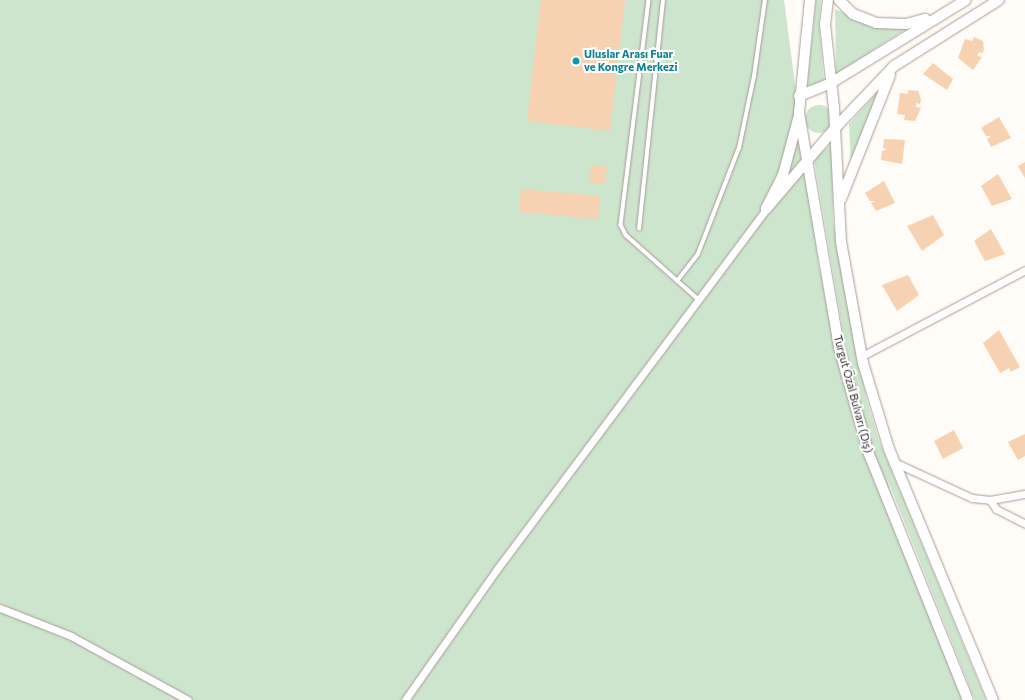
<!DOCTYPE html>
<html>
<head>
<meta charset="utf-8">
<style>
	body { margin:0 }
	#map { position:relative; width:1025px; height:700px; overflow:hidden; background:#fffbf7; font-family:Commissioner,sans-serif }
	div>[style] { position:absolute }
	[style*='--x'] { left:calc(var(--x)*1px); top:calc(var(--y)*1px); width:calc(var(--w)*1px); rotate:calc(var(--a)*1deg) }
	.green>* { inset:0; background:#cde4cd }
	.round { border-radius:50% }
	.building>* { inset:0; background:#f7d2b2 }
	.roads { filter:drop-shadow(0 0 1px #a69d95) drop-shadow(0 0 1px #a69d95) }
	.lane>* { height:3.5px; margin:-1.75px; padding:0 1.75px; transform-origin:1.75px; border-radius:1.75px; background:#fff }
	.street>* { height:7px; margin:-3.5px; padding:0 3.5px; transform-origin:3.5px; border-radius:3.5px; background:#fff }
	.secondary>* { height:10px; margin:-5px; padding:0 5px; transform-origin:5px; border-radius:5px; background:#fff }
	.dots>* { width:11px; height:11px; translate:-50% -50%; box-sizing:border-box; border:2px solid #fff; border-radius:50% }
	span { translate:-50% -50%; white-space:nowrap; text-align:center; line-height:1.15; -webkit-text-stroke:4px #fff; paint-order:stroke }
	.culture-label { font-size:11px; color:#0d838f; font-weight:700 }
	.left { translate:0 -50%; text-align:left }
	.street-label { font-size:11px; color:#36322f }
</style>
</head>
<body>
<div id="map">
	<div class="green">
		<i style="clip-path:polygon(0 0,784px 0,819px 268px,847px 355px,814px 159px,832px 143px,833px 221px,867px 401px,879px 440px,986px 700px,975px 700px,886px 476px,903px 533px,968px 700px,0 700px)"></i>
		<i style="clip-path:polygon(816px 0,821px 0,819px 23px,824px 83px,807px 86px)"></i>
		<i style="clip-path:polygon(835px 9px,876px 28px,906px 29px,836px 74px)"></i>
		<i style="clip-path:polygon(881px 88px,851px 166px,849px 124px)"></i>
		<i class="round" style="left:805px;top:105px;width:28px;height:28px"></i>
	</div>
	<div class="building">
		<i style="clip-path:polygon(541px 0,625px 0,610px 131px,527px 121px)"></i>
		<i style="clip-path:polygon(974px 37px,983px 41px,984px 49px,983px 53px,979px 52px,977px 56px,982px 57px,973px 70px,958px 58px,965px 39px,972px 41px)"></i>
		<i style="clip-path:polygon(933px 63px,953px 79px,947px 90px,923px 74px)"></i>
		<i style="clip-path:polygon(908px 90px,918px 91px,921px 99px,920px 104px,916px 103px,916px 107px,921px 108px,915px 121px,904px 120px,905px 115px,897px 114px,900px 93px,908px 94px)"></i>
		<i style="clip-path:polygon(999px 117px,1011px 138px,991px 147px,987px 139px,991px 136px,986px 136px,981px 128px)"></i>
		<i style="clip-path:polygon(884px 139px,905px 140px,902px 164px,881px 160px,882px 151px,887px 149px,883px 148px)"></i>
		<i style="clip-path:polygon(1025px 162px,1025px 178px,1018px 166px)"></i>
		<i style="clip-path:polygon(591px 165px,607px 167px,605px 184px,589px 182px)"></i>
		<i style="clip-path:polygon(998px 174px,1012px 199px,992px 206px,981px 186px)"></i>
		<i style="clip-path:polygon(884px 181px,895px 203px,876px 211px,871px 203px,875px 201px,870px 201px,865px 193px)"></i>
		<i style="clip-path:polygon(521px 189px,600px 196px,598px 219px,519px 212px)"></i>
		<i style="clip-path:polygon(933px 215px,944px 235px,922px 251px,907px 226px)"></i>
		<i style="clip-path:polygon(991px 229px,1005px 254px,985px 261px,974px 241px)"></i>
		<i style="clip-path:polygon(908px 275px,919px 295px,897px 311px,882px 285px)"></i>
		<i style="clip-path:polygon(999px 330px,1020px 367px,1011px 372px,1009px 368px,1000px 373px,983px 343px)"></i>
		<i style="clip-path:polygon(954px 430px,963px 448px,943px 459px,934px 441px)"></i>
		<i style="clip-path:polygon(1025px 434px,1025px 456px,1018px 460px,1008px 442px)"></i>
	</div>
	<div class="roads">
		<div class="lane">
			<i style="--x:649;--y:0;--w:227;--a:97.1"></i>
			<i style="--x:621;--y:225;--w:11;--a:63"></i>
			<i style="--x:626;--y:235;--w:96;--a:41.6"></i>
			<i style="--x:639;--y:229;--w:230;--a:-84"></i>
			<i style="--x:677;--y:281;--w:34;--a:-52"></i>
			<i style="--x:698;--y:254;--w:114;--a:-68.9"></i>
			<i style="--x:739;--y:148;--w:74;--a:-78.2"></i>
			<i style="--x:754;--y:76;--w:77;--a:-81.8"></i>
		</div>
		<div class="street">
			<i style="--x:862;--y:356;--w:184;--a:-27.8"></i>
			<i style="--x:894;--y:462;--w:86;--a:24.8"></i>
			<i style="--x:972;--y:498;--w:18;--a:6"></i>
			<i style="--x:990;--y:500;--w:36;--a:-10"></i>
			<i style="--x:990;--y:500;--w:11;--a:56"></i>
			<i style="--x:996;--y:509;--w:33;--a:27"></i>
			<i style="--x:0;--y:608;--w:76;--a:21.5"></i>
			<i style="--x:71;--y:636;--w:133;--a:28.7"></i>
			<i style="--x:405;--y:700;--w:160;--a:-54.9"></i>
			<i style="--x:497;--y:569;--w:449;--a:-53.2"></i>
		</div>
		<div class="secondary">
			<i style="--x:810;--y:0;--w:114;--a:95.6"></i>
			<i style="--x:799;--y:113;--w:238;--a:80.3"></i>
			<i style="--x:839;--y:348;--w:110;--a:74.2"></i>
			<i style="--x:869;--y:454;--w:265;--a:68.1"></i>
			<i style="--x:828;--y:0;--w:24;--a:97"></i>
			<i style="--x:825;--y:24;--w:84;--a:83.9"></i>
			<i style="--x:834;--y:108;--w:134;--a:87"></i>
			<i style="--x:841;--y:242;--w:123;--a:79.7"></i>
			<i style="--x:863;--y:363;--w:90;--a:73.2"></i>
			<i style="--x:889;--y:449;--w:272;--a:67.5"></i>
			<i style="--x:839;--y:0;--w:20;--a:45"></i>
			<i style="--x:853;--y:14;--w:25;--a:21"></i>
			<i style="--x:876;--y:23;--w:30;--a:2"></i>
			<i style="--x:906;--y:24;--w:20;--a:-15"></i>
			<i style="--x:799;--y:96;--w:35;--a:-22"></i>
			<i style="--x:831;--y:83;--w:158;--a:-31.6"></i>
			<i style="--x:798;--y:119;--w:58;--a:105"></i>
			<i style="--x:783;--y:175;--w:38;--a:117"></i>
			<i style="--x:766;--y:209;--w:108;--a:-49.5"></i>
			<i style="--x:836;--y:127;--w:84;--a:-46.4"></i>
			<i style="--x:894;--y:66;--w:124;--a:-32.2"></i>
			<i style="--x:841;--y:199;--w:133;--a:-68.4"></i>
		</div>
	</div>
	<div class="dots">
		<i style="left:576px;top:61px;background:#0f9aa8"></i>
	</div>
	<div class="culture-label">
		<span class="left" style="left:584px;top:61px">Uluslar Arası Fuar<br>ve Kongre Merkezi</span>
	</div>
	<div class="street-label">
		<span style="left:853px;top:394px;rotate:75deg">Turgut Özal Bulvarı (Dış)</span>
	</div>
</div>
</body>
</html>
